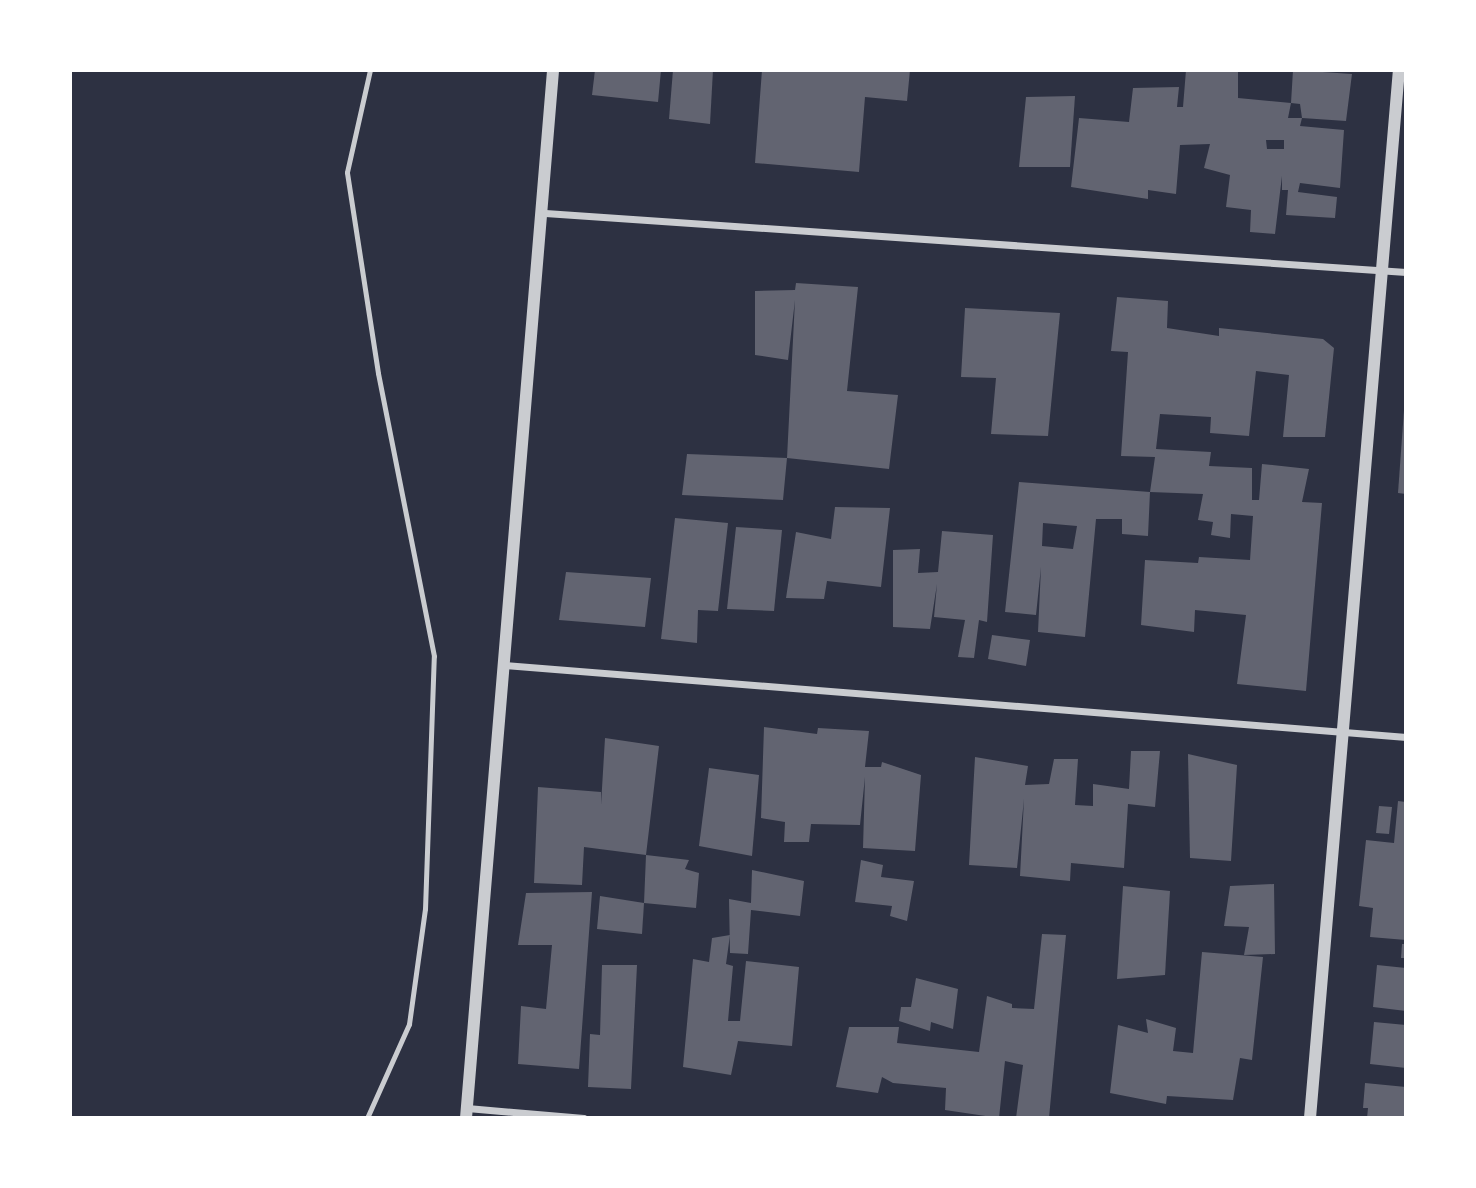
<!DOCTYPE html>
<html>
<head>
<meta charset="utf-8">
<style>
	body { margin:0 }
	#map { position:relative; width:1476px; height:1188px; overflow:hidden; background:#2d3142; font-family:Barlow,sans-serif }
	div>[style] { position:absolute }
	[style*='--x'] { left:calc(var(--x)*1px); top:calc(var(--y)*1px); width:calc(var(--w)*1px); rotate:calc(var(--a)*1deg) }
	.building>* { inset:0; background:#626471 }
	.service>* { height:5px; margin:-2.5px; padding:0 2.5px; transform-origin:2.5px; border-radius:2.5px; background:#caccd0 }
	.minor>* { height:7px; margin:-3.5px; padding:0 3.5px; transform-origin:3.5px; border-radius:3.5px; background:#caccd0 }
	.tertiary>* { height:12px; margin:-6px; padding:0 6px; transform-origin:6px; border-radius:6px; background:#caccd0 }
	span { translate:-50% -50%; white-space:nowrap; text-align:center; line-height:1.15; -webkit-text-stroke:6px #fff; paint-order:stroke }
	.frame { position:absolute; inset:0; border:72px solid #fff; pointer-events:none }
</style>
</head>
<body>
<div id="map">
	<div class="building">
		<i style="clip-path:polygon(595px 70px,661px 70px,658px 102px,592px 95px)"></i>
		<i style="clip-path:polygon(673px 70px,713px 70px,710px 124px,669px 119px)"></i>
		<i style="clip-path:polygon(762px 70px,910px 70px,907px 101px,865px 97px,859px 172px,755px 163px)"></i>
		<i style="clip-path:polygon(evenodd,1186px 70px,1238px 70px,1238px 98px,1291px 103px,1293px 70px,1352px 74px,1346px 121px,1302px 118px,1300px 104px,1291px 103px,1288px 118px,1302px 118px,1300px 126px,1344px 130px,1340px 188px,1300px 183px,1298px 192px,1337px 197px,1335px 218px,1286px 215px,1288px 190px,1282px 190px,1282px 176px,1275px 234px,1250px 232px,1251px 210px,1226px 207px,1230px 175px,1204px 168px,1210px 144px,1180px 145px,1176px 194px,1148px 190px,1148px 199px,1071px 187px,1079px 118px,1129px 122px,1133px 88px,1179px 87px,1177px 107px,1183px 107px,1186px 70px,1266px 140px,1284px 140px,1284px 149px,1267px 149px,1266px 140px)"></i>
		<i style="clip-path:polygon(1075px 96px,1070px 167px,1019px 167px,1026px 97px)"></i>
		<i style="clip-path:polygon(796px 283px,858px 287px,847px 391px,898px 395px,889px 469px,787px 458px,783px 500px,682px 495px,687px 454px,787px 458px,795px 300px,788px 360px,755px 355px,755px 291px,795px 290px)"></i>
		<i style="clip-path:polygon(evenodd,1117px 297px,1168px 301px,1167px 328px,1219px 336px,1219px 328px,1323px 339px,1334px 348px,1325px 437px,1283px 437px,1289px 375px,1256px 371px,1249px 436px,1210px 433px,1211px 417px,1160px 414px,1156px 449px,1211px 452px,1209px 466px,1252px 468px,1252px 500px,1259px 500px,1262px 464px,1309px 469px,1302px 502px,1322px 503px,1306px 691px,1237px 684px,1246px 615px,1195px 610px,1194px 632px,1141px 625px,1145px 560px,1198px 563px,1199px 557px,1250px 560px,1253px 516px,1231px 514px,1230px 538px,1211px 535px,1213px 522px,1198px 520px,1203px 494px,1150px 492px,1148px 536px,1122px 534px,1122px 519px,1096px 519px,1085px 637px,1038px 632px,1041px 567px,1036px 615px,1005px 612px,1019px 482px,1150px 492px,1155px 457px,1121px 456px,1128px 352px,1111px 351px,1117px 297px,1043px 523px,1077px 526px,1073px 549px,1042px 546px,1043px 523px)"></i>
		<i style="clip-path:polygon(965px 308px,1060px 313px,1048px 436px,991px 434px,996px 378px,961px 377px)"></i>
		<i style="clip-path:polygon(1404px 410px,1406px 410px,1406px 494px,1398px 493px)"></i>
		<i style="clip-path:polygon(835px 507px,890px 508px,881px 587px,827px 581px,824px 599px,786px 598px,796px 532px,831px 539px)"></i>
		<i style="clip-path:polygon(675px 518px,728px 523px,718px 611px,698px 610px,697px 643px,661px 639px)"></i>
		<i style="clip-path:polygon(736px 527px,782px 530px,774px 611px,727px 609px)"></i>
		<i style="clip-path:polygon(942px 531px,993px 535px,987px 622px,979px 620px,974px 658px,958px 657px,965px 620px,934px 617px,937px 584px,930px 629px,893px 627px,893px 550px,920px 549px,918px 573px,938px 572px)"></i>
		<i style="clip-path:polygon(566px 572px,651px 578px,645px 627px,559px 620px)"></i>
		<i style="clip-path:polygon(992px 635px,1030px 640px,1026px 666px,988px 659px)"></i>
		<i style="clip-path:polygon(764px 727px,817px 734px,818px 728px,869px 731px,865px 767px,881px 767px,882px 762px,921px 775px,915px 851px,863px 848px,865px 777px,860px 825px,811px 824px,809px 842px,784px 842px,785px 822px,761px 818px)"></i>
		<i style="clip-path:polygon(605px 738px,659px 746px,646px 855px,584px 847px,582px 885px,534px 883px,538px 787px,601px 792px,601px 805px)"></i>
		<i style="clip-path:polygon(1131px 751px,1160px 751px,1155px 807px,1128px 804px,1124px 868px,1071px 863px,1070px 881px,1020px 876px,1024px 799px,1017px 868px,969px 865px,975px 757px,1028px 766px,1025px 785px,1049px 784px,1054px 759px,1078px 759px,1075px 805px,1093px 806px,1093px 784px,1129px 789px)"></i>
		<i style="clip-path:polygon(1188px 754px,1237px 765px,1231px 861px,1190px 858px)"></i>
		<i style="clip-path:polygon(709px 768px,759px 775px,752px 856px,699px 846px)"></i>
		<i style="clip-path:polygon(1398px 801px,1406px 802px,1406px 940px,1370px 937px,1373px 908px,1359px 906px,1366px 840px,1394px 843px)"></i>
		<i style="clip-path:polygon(1379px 806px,1392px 807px,1389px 834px,1376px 833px)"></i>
		<i style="clip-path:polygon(646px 855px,689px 860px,685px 869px,699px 873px,696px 908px,644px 903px)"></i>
		<i style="clip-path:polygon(861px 860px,883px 865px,881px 877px,914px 881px,907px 921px,890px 916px,892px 906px,855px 902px)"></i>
		<i style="clip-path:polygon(752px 870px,804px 881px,800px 916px,751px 910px,748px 954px,730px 953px,729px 899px,751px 903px)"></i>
		<i style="clip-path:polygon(1274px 884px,1275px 954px,1244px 955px,1249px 927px,1224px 926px,1230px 886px)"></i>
		<i style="clip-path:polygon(1123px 886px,1170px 891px,1165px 975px,1117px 979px)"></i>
		<i style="clip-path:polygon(592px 892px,579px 1069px,518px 1064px,521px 1006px,546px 1009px,552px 945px,518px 945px,526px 893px)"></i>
		<i style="clip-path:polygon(600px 896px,644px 903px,642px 934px,597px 929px)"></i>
		<i style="clip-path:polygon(1042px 934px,1066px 935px,1049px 1118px,1016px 1118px,1023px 1065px,1005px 1061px,999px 1118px,945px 1110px,946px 1088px,893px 1083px,882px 1077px,878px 1093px,836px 1087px,849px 1027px,899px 1027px,897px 1043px,979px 1052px,987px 996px,1012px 1004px,1012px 1008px,1034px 1009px)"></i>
		<i style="clip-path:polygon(730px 935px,726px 964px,733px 966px,728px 1021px,740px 1021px,746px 961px,799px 967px,792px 1046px,738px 1041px,731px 1075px,683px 1067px,693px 959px,709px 962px,712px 938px)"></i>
		<i style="clip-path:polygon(1402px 944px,1406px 944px,1406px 958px,1401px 958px)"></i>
		<i style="clip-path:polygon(1202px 952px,1263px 957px,1252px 1060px,1240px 1058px,1233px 1100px,1167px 1096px,1166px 1104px,1110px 1093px,1118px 1025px,1148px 1033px,1146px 1019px,1176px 1028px,1173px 1051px,1193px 1053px)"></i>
		<i style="clip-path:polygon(602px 965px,637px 965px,631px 1089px,588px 1087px,590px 1034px,600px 1035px)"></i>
		<i style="clip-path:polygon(1377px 965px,1406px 968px,1406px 1011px,1373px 1007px)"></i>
		<i style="clip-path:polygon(916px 978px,958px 989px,953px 1029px,931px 1022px,930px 1031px,899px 1021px,901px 1007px,911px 1007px)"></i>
		<i style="clip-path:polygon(1374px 1022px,1406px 1025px,1406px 1068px,1370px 1064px)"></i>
		<i style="clip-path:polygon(1365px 1083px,1406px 1087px,1405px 1118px,1367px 1118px,1368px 1108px,1363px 1108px)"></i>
	</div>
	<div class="service">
		<i style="--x:367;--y:1118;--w:103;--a:-65.9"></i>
		<i style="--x:409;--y:1024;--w:116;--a:-82.1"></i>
		<i style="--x:425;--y:909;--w:253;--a:-88"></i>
		<i style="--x:434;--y:656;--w:288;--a:-101.2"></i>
		<i style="--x:378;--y:373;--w:203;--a:-98.8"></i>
		<i style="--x:347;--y:172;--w:105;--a:-77.3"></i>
	</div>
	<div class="minor">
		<i style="--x:545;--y:213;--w:863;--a:3.92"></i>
		<i style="--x:504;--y:665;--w:905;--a:4.56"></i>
		<i style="--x:467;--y:1108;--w:117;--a:4.9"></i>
	</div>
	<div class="tertiary">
		<i style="--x:466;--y:1118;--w:1052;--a:-85.25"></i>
		<i style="--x:1310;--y:1118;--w:1052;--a:-85.15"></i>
	</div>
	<div class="frame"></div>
</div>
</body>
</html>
